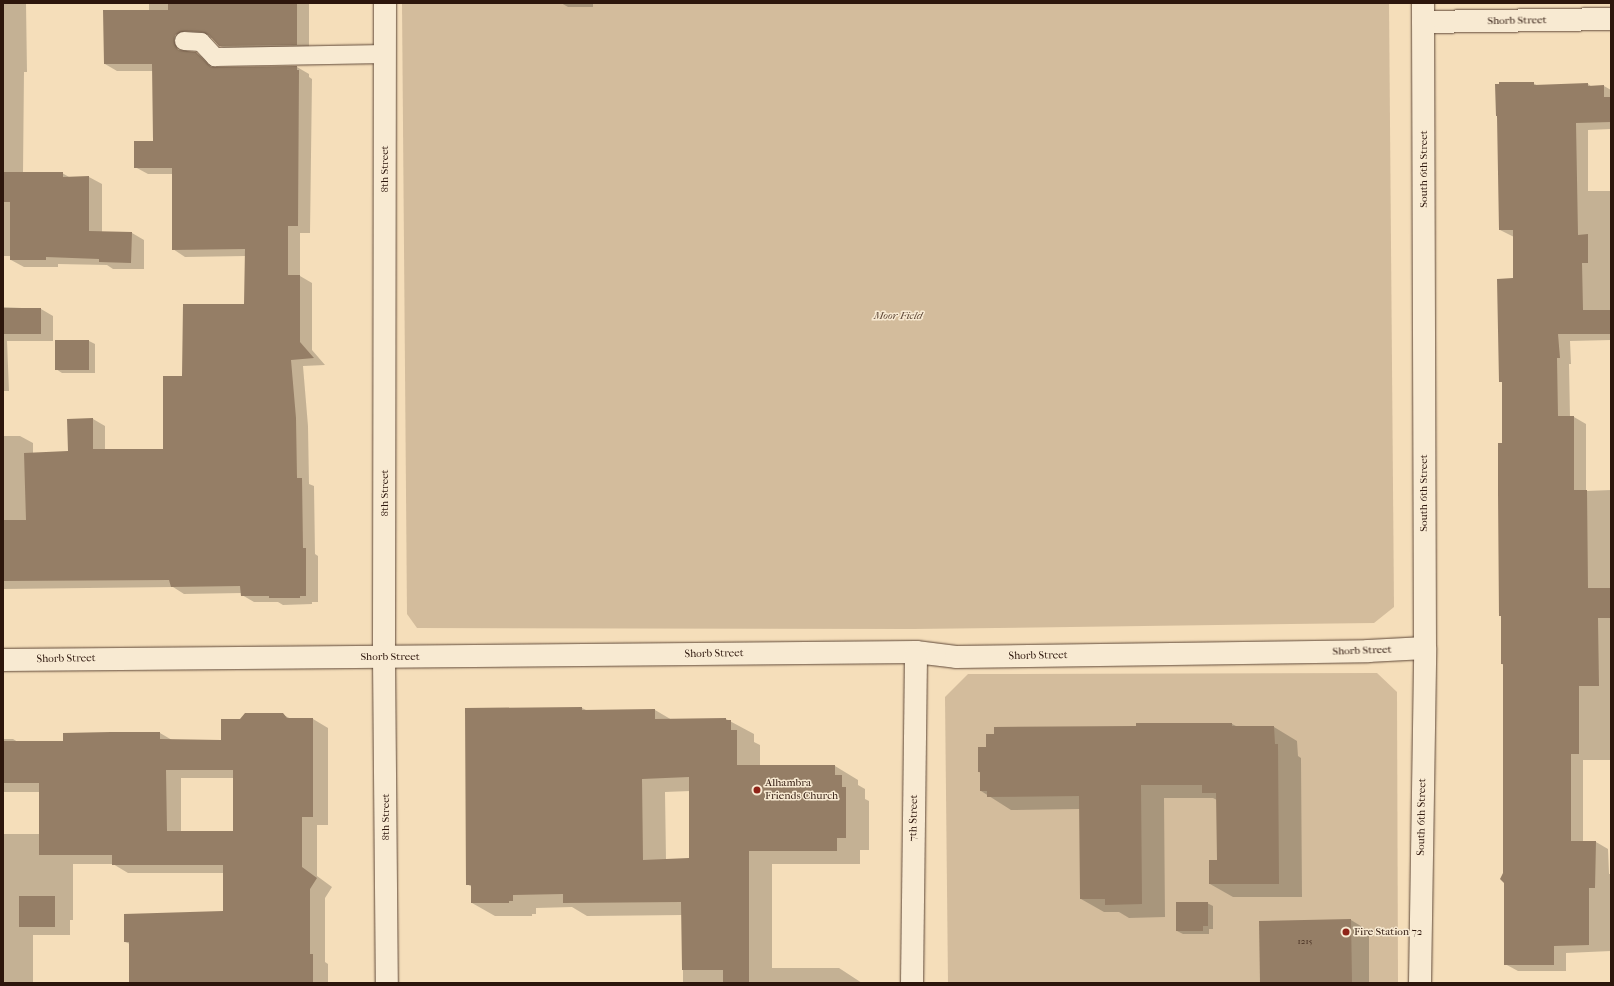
<!DOCTYPE html>
<html>
<head>
<meta charset="utf-8">
<style>
	body { margin:0 }
	#map { position:relative; width:1614px; height:986px; overflow:hidden; background:#f5deba; font-family:"IM FELL French Canon",serif }
	div>[style] { position:absolute }
	[style*='--x'] { left:calc(var(--x)*1px); top:calc(var(--y)*1px); width:calc(var(--w)*1px); rotate:calc(var(--a)*1deg) }
	.green>* { inset:0; background:#d3bc9c }
	.shadow>* { inset:0; background:#0003 }
	.building>* { inset:0; background:#957e66 }
	.roads { filter:drop-shadow(0 0 1px #5f4838) drop-shadow(0 0 1px #5f4838) }
	.service>* { height:18px; margin:-9px; padding:0 9px; transform-origin:9px; border-radius:9px; background:#f8ead2 }
	.minor>* { height:22px; margin:-11px; padding:0 11px; transform-origin:11px; border-radius:11px; background:#f8ead2 }
	.tertiary>* { height:22px; margin:-11px; padding:0 11px; transform-origin:11px; border-radius:11px; background:#f8ead2 }
	.dots>* { width:11px; height:11px; translate:-50% -50%; box-sizing:border-box; border:2px solid #f8ead2; border-radius:50% }
	span { translate:-50% -50%; white-space:nowrap; text-align:center; line-height:1.15; -webkit-text-stroke:3px #f8ead2; paint-order:stroke }
	.number-label { font-size:9px; color:#473022 }
	.number-label span { -webkit-text-stroke-width:0 }
	.street-label { font-size:11px; color:#2d160c }
	.park-label { font-size:11px; color:#5f4837; font-style:italic }
	.poi-label { font-size:11px; color:#2d160c }
	.left { translate:0 -50%; text-align:left }
	.frame { position:absolute; inset:0; border:4px solid #2d160c; pointer-events:none }
</style>
</head>
<body>
<div id="map">
	<div class="green">
		<i style="clip-path:polygon(402px 3px,1389px 3px,1394px 607px,1374px 623px,913px 629px,417px 628px,407px 614px)"></i>
		<i style="clip-path:polygon(1377px 673px,1397px 692px,1398px 983px,948px 983px,945px 697px,968px 674px)"></i>
	</div>
	<div class="shadow">
		<i style="clip-path:polygon(3px 3px,26px 3px,27px 72px,24px 72px,23px 173px,62px 173px,69px 177px,89px 177px,102px 184px,102px 232px,132px 233px,144px 240px,144px 269px,113px 269px,107px 265px,58px 264px,58px 267px,24px 267px,11px 260px,11px 256px,3px 256px)"></i>
		<i style="clip-path:polygon(149px 3px,309px 3px,309px 52px,233px 53px,220px 46px,213px 38px,198px 37px,186px 48px,187px 52px,196px 53px,209px 61px,216px 68px,297px 67px,309px 74px,309px 77px,312px 79px,310px 233px,300px 233px,300px 276px,312px 283px,312px 350px,325px 365px,303px 366px,308px 426px,309px 484px,314px 486px,315px 554px,318px 556px,318px 602px,312px 602px,312px 604px,283px 605px,278px 602px,254px 602px,242px 595px,242px 593px,184px 594px,173px 587px,3px 589px,3px 436px,20px 436px,33px 443px,33px 454px,69px 452px,93px 419px,105px 426px,105px 450px,164px 450px,183px 377px,245px 305px,246px 256px,185px 257px,173px 249px,173px 174px,148px 174px,135px 167px,154px 142px,153px 71px,117px 71px,105px 64px,149px 11px)"></i>
		<i style="clip-path:polygon(561px 3px,593px 3px,593px 7px,568px 7px)"></i>
		<i style="clip-path:polygon(1533px 83px,1538px 86px,1588px 84px,1592px 87px,1604px 86px,1611px 90px,1611px 129px,1588px 130px,1588px 191px,1611px 191px,1611px 340px,1570px 341px,1571px 364px,1569px 364px,1570px 417px,1574px 417px,1586px 424px,1586px 491px,1611px 490px,1611px 760px,1583px 760px,1583px 842px,1596px 842px,1608px 849px,1609px 874px,1611px 874px,1611px 951px,1566px 953px,1566px 971px,1518px 971px,1505px 964px,1504px 665px,1502px 664px,1503px 383px,1500px 381px,1514px 279px,1514px 237px,1500px 230px)"></i>
		<i style="clip-path:polygon(3px 307px,41px 309px,53px 316px,53px 341px,7px 341px,9px 391px,3px 391px)"></i>
		<i style="clip-path:polygon(56px 341px,89px 341px,95px 344px,95px 373px,62px 373px,56px 369px)"></i>
		<i style="clip-path:polygon(evenodd,582px 708px,586px 710px,655px 710px,672px 720px,726px 719px,754px 734px,754px 742px,760px 745px,760px 766px,835px 766px,858px 780px,858px 785px,865px 789px,865px 799px,869px 801px,869px 850px,860px 850px,860px 864px,772px 864px,772px 968px,839px 968px,862px 983px,683px 983px,683px 915px,587px 916px,572px 907px,536px 908px,536px 914px,532px 914px,532px 916px,495px 916px,472px 903px,472px 887px,467px 884px,582px 708px,690px 791px,690px 859px,666px 860px,665px 792px,690px 791px)"></i>
		<i style="clip-path:polygon(evenodd,282px 714px,291px 719px,313px 719px,328px 728px,328px 825px,317px 825px,317px 876px,332px 887px,325px 898px,325px 962px,328px 964px,328px 983px,130px 983px,130px 944px,125px 942px,224px 912px,224px 873px,128px 873px,113px 864px,73px 864px,73px 920px,70px 920px,70px 935px,33px 935px,33px 983px,3px 983px,3px 834px,40px 834px,40px 792px,3px 792px,3px 739px,13px 739px,18px 742px,64px 742px,160px 733px,172px 740px,222px 741px,241px 720px,282px 714px,181px 778px,234px 778px,234px 832px,181px 832px,181px 778px)"></i>
		<i style="clip-path:polygon(1137px 724px,1232px 724px,1238px 727px,1274px 727px,1297px 741px,1298px 756px,1301px 758px,1302px 897px,1233px 897px,1210px 884px,1218px 861px,1217px 800px,1213px 798px,1164px 798px,1165px 917px,1129px 918px,1119px 912px,1104px 912px,1081px 899px,1080px 809px,1011px 810px,981px 791px,981px 773px,979px 772px,987px 748px,1137px 727px)"></i>
		<i style="clip-path:polygon(1207px 903px,1213px 906px,1213px 929px,1209px 929px,1209px 934px,1183px 934px,1177px 931px)"></i>
		<i style="clip-path:polygon(1351px 920px,1369px 931px,1369px 983px,1261px 983px)"></i>
	</div>
	<div class="building">
		<i style="clip-path:polygon(168px 3px,297px 3px,297px 45px,219px 46px,209px 35px,202px 32px,185px 31px,175px 35px,174px 41px,178px 50px,196px 52px,211px 67px,297px 66px,297px 70px,299px 70px,298px 226px,288px 226px,288px 275px,300px 275px,300px 342px,314px 358px,291px 360px,296px 418px,297px 478px,302px 478px,303px 548px,306px 548px,306px 596px,300px 596px,300px 598px,269px 598px,269px 596px,241px 596px,240px 586px,171px 587px,169px 580px,3px 581px,3px 520px,26px 520px,24px 453px,68px 451px,67px 419px,93px 418px,93px 449px,163px 449px,163px 376px,182px 376px,183px 304px,244px 304px,245px 249px,172px 250px,172px 168px,134px 168px,134px 141px,153px 141px,152px 64px,104px 64px,103px 10px,168px 10px)"></i>
		<i style="clip-path:polygon(1499px 82px,1534px 82px,1534px 85px,1588px 83px,1588px 86px,1604px 85px,1604px 97px,1611px 97px,1611px 122px,1576px 123px,1578px 235px,1588px 234px,1588px 263px,1582px 263px,1583px 310px,1611px 310px,1611px 334px,1558px 334px,1560px 358px,1557px 358px,1558px 416px,1574px 416px,1574px 490px,1587px 490px,1588px 588px,1611px 588px,1611px 618px,1598px 618px,1599px 686px,1579px 686px,1579px 754px,1571px 754px,1571px 841px,1596px 841px,1595px 888px,1589px 888px,1589px 945px,1554px 946px,1554px 965px,1504px 965px,1504px 883px,1500px 879px,1503px 873px,1503px 664px,1501px 664px,1501px 616px,1499px 616px,1498px 492px,1498px 443px,1502px 443px,1502px 382px,1499px 382px,1497px 279px,1513px 278px,1513px 230px,1499px 230px,1497px 116px,1496px 116px,1495px 84px,1499px 84px)"></i>
		<i style="clip-path:polygon(3px 172px,63px 172px,63px 177px,89px 176px,89px 231px,132px 232px,131px 263px,99px 262px,99px 259px,46px 257px,46px 260px,10px 260px,10px 202px,3px 202px)"></i>
		<i style="clip-path:polygon(3px 308px,41px 308px,41px 334px,3px 334px)"></i>
		<i style="clip-path:polygon(55px 340px,89px 340px,89px 370px,55px 370px)"></i>
		<i style="clip-path:polygon(evenodd,582px 707px,582px 710px,655px 709px,655px 719px,726px 718px,726px 720px,731px 720px,731px 730px,737px 730px,737px 765px,835px 765px,835px 775px,842px 775px,842px 787px,846px 787px,846px 838px,837px 838px,837px 851px,749px 851px,749px 983px,723px 983px,723px 970px,682px 970px,681px 902px,563px 903px,563px 894px,513px 895px,513px 901px,509px 901px,509px 903px,471px 903px,471px 885px,466px 885px,465px 708px,582px 707px,689px 777px,689px 858px,643px 860px,642px 779px,689px 777px)"></i>
		<i style="clip-path:polygon(evenodd,245px 713px,283px 713px,287px 718px,313px 718px,313px 817px,302px 817px,302px 867px,317px 878px,310px 889px,310px 954px,313px 954px,313px 983px,129px 983px,129px 942px,124px 942px,124px 914px,223px 911px,223px 865px,112px 865px,112px 855px,39px 855px,39px 783px,3px 783px,3px 741px,63px 741px,63px 733px,111px 732px,160px 732px,160px 739px,221px 740px,221px 719px,240px 719px,245px 713px,166px 770px,233px 770px,233px 831px,167px 831px,166px 770px)"></i>
		<i style="clip-path:polygon(1136px 723px,1232px 723px,1232px 726px,1274px 726px,1275px 744px,1278px 744px,1279px 884px,1209px 884px,1209px 860px,1217px 860px,1216px 793px,1202px 793px,1202px 785px,1141px 785px,1142px 904px,1105px 905px,1105px 899px,1080px 899px,1079px 796px,987px 797px,987px 791px,980px 791px,980px 772px,978px 772px,978px 747px,986px 747px,986px 734px,994px 734px,994px 727px,1136px 726px)"></i>
		<i style="clip-path:polygon(19px 896px,55px 896px,55px 927px,19px 927px)"></i>
		<i style="clip-path:polygon(1176px 902px,1208px 902px,1208px 926px,1203px 926px,1203px 931px,1176px 931px)"></i>
		<i style="clip-path:polygon(1351px 919px,1352px 983px,1260px 983px,1259px 921px)"></i>
	</div>
	<div class="roads">
		<div class="service">
			<i style="--x:184;--y:41;--w:17;--a:3"></i>
			<i style="--x:201;--y:42;--w:21;--a:47"></i>
			<i style="--x:215;--y:57;--w:170;--a:-1"></i>
		</div>
		<div class="minor">
			<i style="--x:385;--y:3;--w:655;--a:90.09"></i>
			<i style="--x:384;--y:658;--w:325;--a:89.5"></i>
			<i style="--x:1423;--y:22;--w:188;--a:-0.9"></i>
			<i style="--x:3;--y:660;--w:913;--a:-0.5"></i>
			<i style="--x:916;--y:652;--w:40;--a:7.1"></i>
			<i style="--x:956;--y:657;--w:412;--a:-0.8"></i>
			<i style="--x:1368;--y:651;--w:57;--a:-3"></i>
			<i style="--x:912;--y:983;--w:331;--a:-89.3"></i>
		</div>
		<div class="tertiary">
			<i style="--x:1420;--y:983;--w:335;--a:-89.1"></i>
			<i style="--x:1425;--y:648;--w:645;--a:-90.18"></i>
		</div>
	</div>
	<div class="dots">
		<i style="left:757px;top:790px;background:#8f2418"></i>
		<i style="left:1346px;top:932px;background:#8f2418"></i>
	</div>
	<div class="number-label">
		<span style="left:1305px;top:941px">1215</span>
	</div>
	<div class="street-label">
		<span style="left:1517px;top:21px;rotate:-1deg">Shorb Street</span>
		<span style="left:385px;top:169px;rotate:-90deg">8th Street</span>
		<span style="left:1424px;top:169px;rotate:-90deg">South 6th Street</span>
		<span style="left:385px;top:493px;rotate:-90deg">8th Street</span>
		<span style="left:1424px;top:493px;rotate:-90deg">South 6th Street</span>
		<span style="left:1362px;top:651px;rotate:-2deg">Shorb Street</span>
		<span style="left:714px;top:654px;rotate:-1deg">Shorb Street</span>
		<span style="left:1038px;top:656px;rotate:-1deg">Shorb Street</span>
		<span style="left:390px;top:657px">Shorb Street</span>
		<span style="left:66px;top:659px;rotate:-1deg">Shorb Street</span>
		<span style="left:386px;top:817px;rotate:-90deg">8th Street</span>
		<span style="left:1422px;top:817px;rotate:-89deg">South 6th Street</span>
		<span style="left:914px;top:818px;rotate:-89deg">7th Street</span>
	</div>
	<div class="park-label">
		<span style="left:898px;top:316px">Moor Field</span>
	</div>
	<div class="poi-label">
		<span class="left" style="left:765px;top:790px">Alhambra<br>Friends Church</span>
		<span class="left" style="left:1354px;top:932px">Fire Station 72</span>
	</div>
	<div class="frame"></div>
</div>
</body>
</html>
